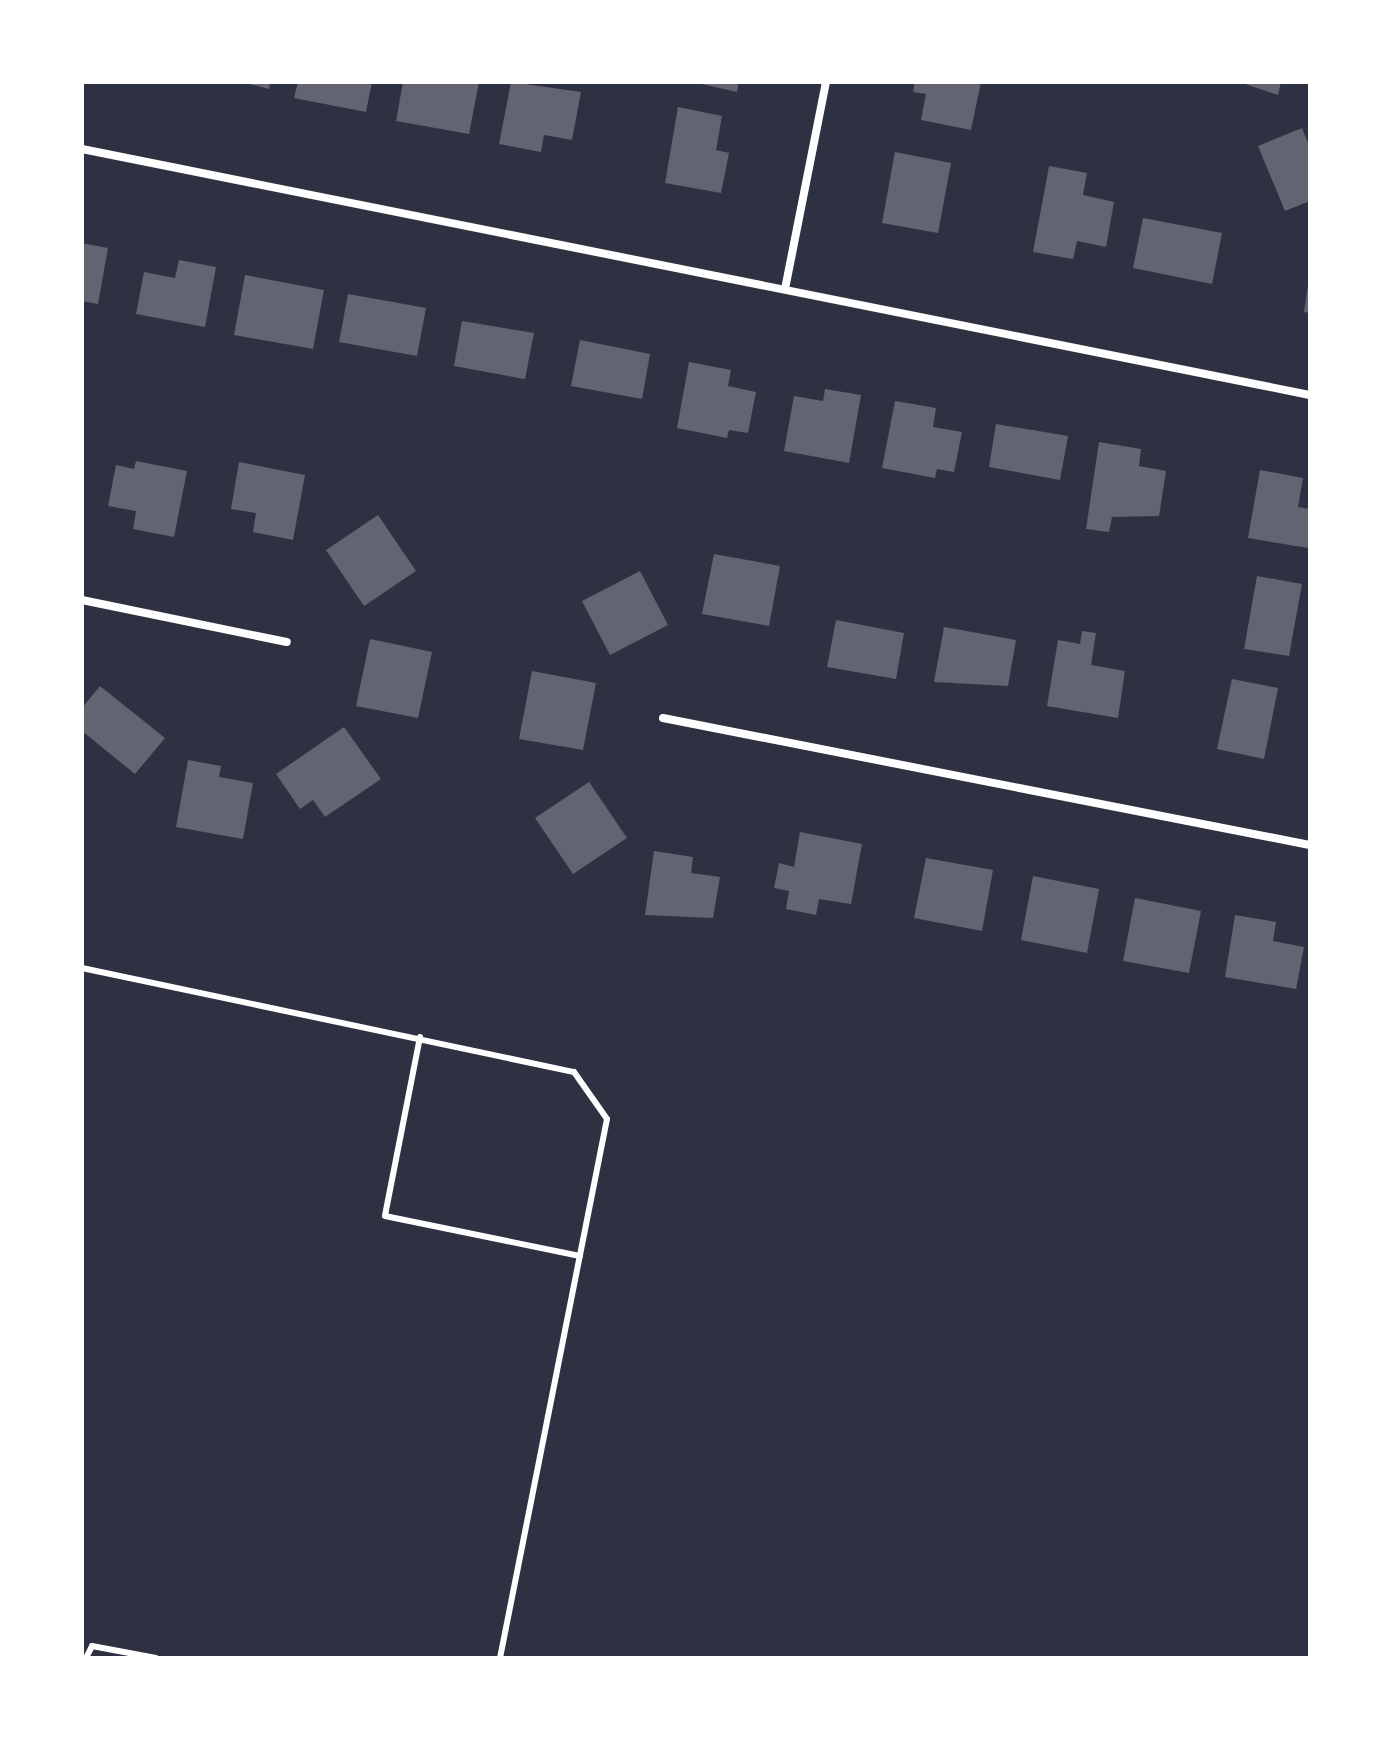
<!DOCTYPE html>
<html>
<head>
<meta charset="utf-8">
<style>
	body { margin:0 }
	#map { position:relative; width:1392px; height:1740px; overflow:hidden; background:#2d3142; font-family:Quicksand,sans-serif }
	div>[style] { position:absolute }
	[style*='--x'] { left:calc(var(--x)*1px); top:calc(var(--y)*1px); width:calc(var(--w)*1px); rotate:calc(var(--a)*1deg) }
	.building>* { inset:0; background:#626471 }
	.service>* { height:6px; margin:-3px; padding:0 3px; transform-origin:3px; border-radius:3px; background:#fff }
	.minor>* { height:8px; margin:-4px; padding:0 4px; transform-origin:4px; border-radius:4px; background:#fff }
	span { translate:-50% -50%; white-space:nowrap; text-align:center; line-height:1.15; -webkit-text-stroke:8px #fff; paint-order:stroke }
	.frame { position:absolute; inset:0; border:84px solid #fff; pointer-events:none }
</style>
</head>
<body>
<div id="map">
	<div class="building">
		<i style="clip-path:polygon(242px 82px,270px 82px,269px 89px)"></i>
		<i style="clip-path:polygon(298px 82px,372px 82px,366px 112px,294px 98px)"></i>
		<i style="clip-path:polygon(403px 82px,479px 82px,469px 134px,396px 121px)"></i>
		<i style="clip-path:polygon(511px 82px,581px 92px,572px 140px,544px 135px,541px 152px,499px 144px)"></i>
		<i style="clip-path:polygon(693px 82px,739px 82px,737px 92px)"></i>
		<i style="clip-path:polygon(915px 82px,981px 82px,971px 130px,921px 120px,926px 94px,913px 92px)"></i>
		<i style="clip-path:polygon(1239px 82px,1281px 82px,1278px 95px)"></i>
		<i style="clip-path:polygon(678px 107px,722px 116px,716px 150px,729px 153px,721px 193px,665px 183px)"></i>
		<i style="clip-path:polygon(1302px 128px,1310px 148px,1310px 201px,1285px 211px,1258px 146px)"></i>
		<i style="clip-path:polygon(895px 152px,951px 163px,938px 233px,882px 223px)"></i>
		<i style="clip-path:polygon(1049px 166px,1087px 173px,1083px 195px,1114px 202px,1106px 247px,1077px 241px,1073px 259px,1033px 252px)"></i>
		<i style="clip-path:polygon(1143px 218px,1222px 233px,1212px 284px,1133px 268px)"></i>
		<i style="clip-path:polygon(82px 243px,108px 248px,98px 304px,82px 301px)"></i>
		<i style="clip-path:polygon(179px 260px,216px 267px,205px 327px,136px 314px,144px 272px,175px 278px)"></i>
		<i style="clip-path:polygon(245px 275px,324px 290px,313px 349px,234px 335px)"></i>
		<i style="clip-path:polygon(1308px 285px,1310px 285px,1310px 313px,1304px 312px)"></i>
		<i style="clip-path:polygon(348px 294px,426px 308px,417px 356px,339px 342px)"></i>
		<i style="clip-path:polygon(462px 321px,534px 333px,525px 379px,454px 366px)"></i>
		<i style="clip-path:polygon(580px 340px,650px 354px,642px 399px,571px 386px)"></i>
		<i style="clip-path:polygon(689px 362px,731px 370px,728px 386px,756px 392px,748px 433px,729px 430px,727px 438px,677px 428px)"></i>
		<i style="clip-path:polygon(825px 389px,861px 395px,849px 463px,784px 451px,794px 396px,823px 401px)"></i>
		<i style="clip-path:polygon(895px 401px,936px 408px,933px 427px,962px 432px,954px 472px,937px 469px,935px 478px,882px 468px)"></i>
		<i style="clip-path:polygon(996px 424px,1068px 436px,1060px 480px,989px 467px)"></i>
		<i style="clip-path:polygon(1099px 442px,1141px 449px,1139px 466px,1166px 471px,1159px 516px,1112px 517px,1109px 532px,1086px 529px)"></i>
		<i style="clip-path:polygon(136px 461px,187px 471px,174px 537px,133px 529px,136px 511px,108px 506px,116px 465px,134px 469px)"></i>
		<i style="clip-path:polygon(239px 462px,305px 475px,293px 540px,253px 532px,256px 513px,231px 509px)"></i>
		<i style="clip-path:polygon(1260px 470px,1303px 478px,1298px 507px,1310px 509px,1308px 548px,1248px 538px)"></i>
		<i style="clip-path:polygon(378px 515px,416px 571px,364px 606px,326px 550px)"></i>
		<i style="clip-path:polygon(714px 554px,780px 566px,769px 626px,702px 614px)"></i>
		<i style="clip-path:polygon(640px 571px,668px 625px,610px 655px,582px 601px)"></i>
		<i style="clip-path:polygon(1257px 576px,1302px 584px,1289px 656px,1244px 649px)"></i>
		<i style="clip-path:polygon(836px 620px,904px 633px,896px 679px,827px 667px)"></i>
		<i style="clip-path:polygon(944px 627px,1016px 640px,1008px 686px,934px 682px)"></i>
		<i style="clip-path:polygon(1082px 631px,1096px 633px,1091px 665px,1125px 671px,1118px 718px,1047px 706px,1058px 640px,1080px 644px)"></i>
		<i style="clip-path:polygon(370px 639px,432px 652px,418px 718px,356px 706px)"></i>
		<i style="clip-path:polygon(532px 671px,596px 683px,583px 750px,519px 739px)"></i>
		<i style="clip-path:polygon(1232px 679px,1278px 688px,1264px 759px,1217px 749px)"></i>
		<i style="clip-path:polygon(100px 686px,165px 738px,135px 774px,82px 731px,82px 708px)"></i>
		<i style="clip-path:polygon(344px 727px,381px 779px,325px 817px,313px 800px,300px 809px,276px 774px)"></i>
		<i style="clip-path:polygon(188px 760px,221px 766px,219px 777px,253px 783px,243px 839px,176px 827px)"></i>
		<i style="clip-path:polygon(589px 782px,627px 838px,573px 874px,535px 818px)"></i>
		<i style="clip-path:polygon(800px 832px,862px 844px,851px 904px,819px 899px,816px 915px,786px 909px,789px 891px,774px 888px,779px 863px,794px 867px)"></i>
		<i style="clip-path:polygon(654px 851px,693px 857px,691px 873px,720px 877px,713px 918px,645px 915px)"></i>
		<i style="clip-path:polygon(926px 858px,993px 870px,982px 931px,914px 918px)"></i>
		<i style="clip-path:polygon(1033px 876px,1099px 889px,1087px 953px,1021px 940px)"></i>
		<i style="clip-path:polygon(1135px 898px,1201px 911px,1189px 973px,1123px 961px)"></i>
		<i style="clip-path:polygon(1235px 915px,1276px 922px,1273px 941px,1304px 947px,1296px 989px,1225px 977px)"></i>
	</div>
	<div class="service">
		<i style="--x:82;--y:968;--w:503;--a:11.94"></i>
		<i style="--x:574;--y:1072;--w:57;--a:54.9"></i>
		<i style="--x:607;--y:1119;--w:550;--a:101.23"></i>
		<i style="--x:420;--y:1037;--w:182;--a:101.1"></i>
		<i style="--x:385;--y:1216;--w:199;--a:11.6"></i>
		<i style="--x:86;--y:1658;--w:13;--a:-63"></i>
		<i style="--x:92;--y:1646;--w:65;--a:10.6"></i>
	</div>
	<div class="minor">
		<i style="--x:82;--y:149;--w:1252;--a:11.33"></i>
		<i style="--x:785;--y:289;--w:211;--a:-78.8"></i>
		<i style="--x:82;--y:600;--w:209;--a:11.6"></i>
		<i style="--x:663;--y:718;--w:659;--a:11.11"></i>
	</div>
	<div class="frame"></div>
</div>
</body>
</html>
